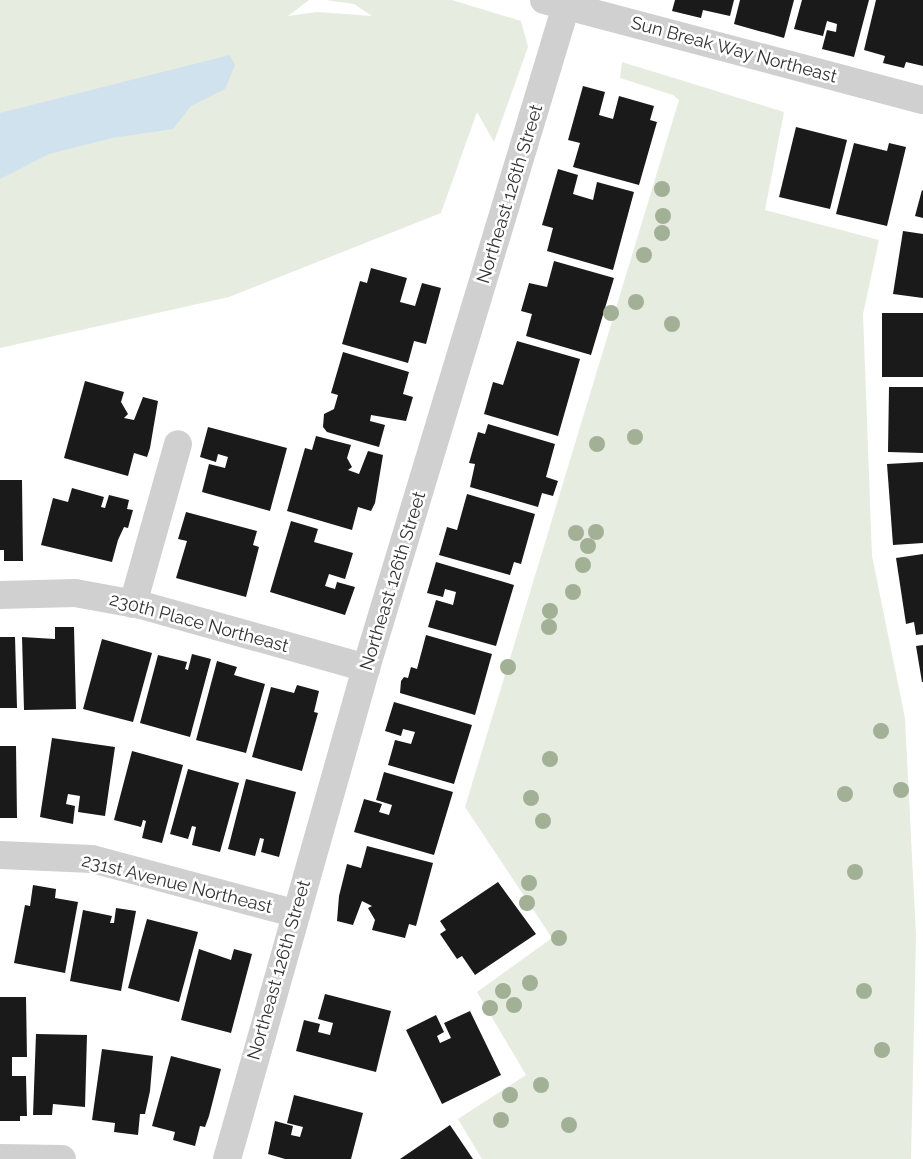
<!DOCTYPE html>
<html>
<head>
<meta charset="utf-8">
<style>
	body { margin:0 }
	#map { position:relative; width:923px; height:1159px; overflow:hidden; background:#fff; font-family:Raleway,sans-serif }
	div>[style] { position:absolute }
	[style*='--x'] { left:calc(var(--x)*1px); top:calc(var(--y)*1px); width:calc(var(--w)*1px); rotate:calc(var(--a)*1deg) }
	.green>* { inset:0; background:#e6ecdf }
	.water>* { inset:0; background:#cfe2ee }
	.building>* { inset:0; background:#1a1a1a }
	.minor>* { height:28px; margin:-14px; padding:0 14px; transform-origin:14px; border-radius:14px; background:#d0d0d0 }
	.trees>* { width:16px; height:16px; margin:-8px; border-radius:50%; background:#a2b095 }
	span { translate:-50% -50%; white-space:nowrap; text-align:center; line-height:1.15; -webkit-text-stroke:5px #fff; paint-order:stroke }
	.street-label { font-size:18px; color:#333 }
</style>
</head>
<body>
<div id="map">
	<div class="green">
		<i style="clip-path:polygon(0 0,309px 0,288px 16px,317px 12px,372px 16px,354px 4px,326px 0,452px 0,521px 21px,528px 47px,494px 142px,477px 112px,441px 213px,229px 297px,0 348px)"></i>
		<i style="clip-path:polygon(622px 62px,784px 112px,765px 210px,879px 240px,863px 314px,872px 556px,905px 718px,916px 936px,911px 1159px,482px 1159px,458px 1119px,526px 1075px,477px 992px,552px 938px,465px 807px,679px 100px,673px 95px,620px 78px)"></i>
	</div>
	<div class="water">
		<i style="clip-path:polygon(230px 55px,235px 65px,225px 89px,191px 106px,173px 129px,112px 138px,49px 154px,0 179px,0 113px)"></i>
	</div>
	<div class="building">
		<i style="clip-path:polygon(675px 0,734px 0,730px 16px,703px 10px,701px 18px,672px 11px)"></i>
		<i style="clip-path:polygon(740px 0,794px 0,784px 38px,734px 24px)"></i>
		<i style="clip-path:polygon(802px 0,869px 0,854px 57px,822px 49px,827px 30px,836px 32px,837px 24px,827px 21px,823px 36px,794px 29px)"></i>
		<i style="clip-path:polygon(876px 0,923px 0,923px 66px,906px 62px,904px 68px,883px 63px,885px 56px,864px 50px)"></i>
		<i style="clip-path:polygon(583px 86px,605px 92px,599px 115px,613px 119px,619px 96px,654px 106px,650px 120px,657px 122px,639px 185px,573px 167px,580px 143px,568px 140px)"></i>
		<i style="clip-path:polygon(796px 127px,847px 140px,830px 209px,779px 197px)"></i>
		<i style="clip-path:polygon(854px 143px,887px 151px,889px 143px,906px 147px,887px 226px,836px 214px)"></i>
		<i style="clip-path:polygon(558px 169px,578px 175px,573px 194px,593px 200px,597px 182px,634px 192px,613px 270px,547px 251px,553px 228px,542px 225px)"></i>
		<i style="clip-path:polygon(922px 190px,923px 191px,923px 218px,915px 216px)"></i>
		<i style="clip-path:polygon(903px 231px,923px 234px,923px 298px,893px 294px)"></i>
		<i style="clip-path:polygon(554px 261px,614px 278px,591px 355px,526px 336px,532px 314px,521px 311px,529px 283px,547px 287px)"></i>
		<i style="clip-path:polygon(371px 268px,407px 278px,400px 302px,415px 306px,422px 283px,441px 288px,426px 344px,414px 341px,408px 363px,342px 344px,360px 281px,367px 283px)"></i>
		<i style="clip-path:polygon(882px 313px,923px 313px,923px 377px,882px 377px)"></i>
		<i style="clip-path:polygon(517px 341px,580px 359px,558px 436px,484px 414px,493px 382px,503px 385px)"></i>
		<i style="clip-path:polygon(343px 352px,409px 372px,403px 394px,413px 397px,406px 421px,371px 415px,370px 421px,385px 425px,379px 447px,327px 432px,323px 427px,324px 414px,334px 409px,338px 395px,331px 393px)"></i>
		<i style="clip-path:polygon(85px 381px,124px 392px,121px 402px,128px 414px,124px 418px,134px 420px,143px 397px,158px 401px,150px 448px,147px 457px,134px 453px,128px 476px,64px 458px)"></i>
		<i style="clip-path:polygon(889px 387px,923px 387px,923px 453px,888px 452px)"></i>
		<i style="clip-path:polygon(488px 424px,555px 444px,546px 477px,558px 481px,553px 496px,542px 493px,538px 507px,470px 487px,475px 464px,469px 463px,478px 432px,485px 434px)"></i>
		<i style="clip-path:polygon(208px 427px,287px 448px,270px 511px,202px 492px,209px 464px,225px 468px,228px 457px,218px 454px,216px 462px,200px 457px)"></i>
		<i style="clip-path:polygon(316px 436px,351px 445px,347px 458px,352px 467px,348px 470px,359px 474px,368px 451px,383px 455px,375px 503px,371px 511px,358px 507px,352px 530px,287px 511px,305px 448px,312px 450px)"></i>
		<i style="clip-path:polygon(923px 462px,923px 543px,893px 545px,887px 464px)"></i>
		<i style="clip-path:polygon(0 480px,22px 480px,23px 561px,4px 561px,4px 550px,0 550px)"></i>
		<i style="clip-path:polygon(72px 488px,104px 497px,101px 507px,105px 508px,109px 495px,129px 500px,127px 509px,133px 510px,128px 528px,124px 527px,118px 540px,112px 562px,41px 545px,53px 498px,68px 502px)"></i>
		<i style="clip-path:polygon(467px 494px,535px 514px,521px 564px,514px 562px,510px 575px,439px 555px,447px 527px,457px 530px)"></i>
		<i style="clip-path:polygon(186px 512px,257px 531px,253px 545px,259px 547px,246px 597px,176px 578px,187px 541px,178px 539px)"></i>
		<i style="clip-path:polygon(291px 521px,318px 529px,314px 542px,353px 553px,345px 579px,329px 574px,325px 586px,335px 589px,337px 582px,355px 587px,345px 615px,270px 592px)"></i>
		<i style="clip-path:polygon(923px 554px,923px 634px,916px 635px,914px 622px,906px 624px,896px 558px)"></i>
		<i style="clip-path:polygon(436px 562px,514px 585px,496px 646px,428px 627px,436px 600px,453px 605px,456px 592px,445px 589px,443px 597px,427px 593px)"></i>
		<i style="clip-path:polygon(55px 627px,74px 627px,76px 709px,24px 710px,22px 637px,55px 639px)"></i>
		<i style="clip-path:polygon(426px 635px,492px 654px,475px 715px,400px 693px,401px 681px,404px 677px,408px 678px,411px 667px,417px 669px)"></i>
		<i style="clip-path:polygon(0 637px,15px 637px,17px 708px,0 708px)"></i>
		<i style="clip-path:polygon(102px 639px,152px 653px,133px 722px,83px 709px)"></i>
		<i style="clip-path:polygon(923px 645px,923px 682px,922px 682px,916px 646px)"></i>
		<i style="clip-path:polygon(192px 654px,211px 659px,190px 737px,140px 723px,158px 655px,187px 662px,185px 669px,188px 670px)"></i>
		<i style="clip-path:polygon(217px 661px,237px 667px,234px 675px,265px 684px,246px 753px,196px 740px)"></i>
		<i style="clip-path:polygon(297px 685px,319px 691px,314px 712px,318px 713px,302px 771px,252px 757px,271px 687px,294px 693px)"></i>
		<i style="clip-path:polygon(394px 702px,472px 725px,454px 784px,388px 765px,395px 740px,411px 744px,415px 732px,403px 729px,401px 736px,385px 731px)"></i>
		<i style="clip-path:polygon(52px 738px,115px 747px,105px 816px,78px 812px,80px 796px,68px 794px,66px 804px,75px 806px,73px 824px,40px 817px)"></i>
		<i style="clip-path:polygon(0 746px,16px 746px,17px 818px,0 818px)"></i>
		<i style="clip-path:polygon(132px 751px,183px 765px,162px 843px,142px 838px,146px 821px,143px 820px,141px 827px,114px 820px)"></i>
		<i style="clip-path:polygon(188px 769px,239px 783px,220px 852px,192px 845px,196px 827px,192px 826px,188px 839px,170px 834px)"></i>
		<i style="clip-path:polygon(384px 772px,453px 792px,434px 855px,354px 832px,364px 799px,382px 804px,379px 812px,389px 815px,392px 805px,376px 800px)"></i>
		<i style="clip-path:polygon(246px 779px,296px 792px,279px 857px,261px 852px,264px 839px,260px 838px,255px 856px,228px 849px)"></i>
		<i style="clip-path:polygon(367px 846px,433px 863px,416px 926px,409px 924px,405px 938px,372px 930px,375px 920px,368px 908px,372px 906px,362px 901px,353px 925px,337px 921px,339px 896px,347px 864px,361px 868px)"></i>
		<i style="clip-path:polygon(498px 882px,536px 934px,475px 975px,462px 956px,457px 959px,440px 934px,446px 930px,440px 921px)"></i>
		<i style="clip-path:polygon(33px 885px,56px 889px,55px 898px,78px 902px,65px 973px,14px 963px,25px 905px,30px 906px)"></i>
		<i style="clip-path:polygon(116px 908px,136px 911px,121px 991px,70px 981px,83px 910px,112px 916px,110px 923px,114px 923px)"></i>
		<i style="clip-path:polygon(147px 919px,198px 932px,179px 1002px,128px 988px)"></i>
		<i style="clip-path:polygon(199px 949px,231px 960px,234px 949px,252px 954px,231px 1033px,181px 1020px)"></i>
		<i style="clip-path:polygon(325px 994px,391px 1011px,376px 1072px,296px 1051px,304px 1020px,320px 1024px,318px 1032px,330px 1035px,333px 1023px,318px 1019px)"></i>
		<i style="clip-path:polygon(0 997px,26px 997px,27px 1057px,12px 1057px,12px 1076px,26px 1076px,27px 1116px,20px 1116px,20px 1121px,0 1121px)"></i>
		<i style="clip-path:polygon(470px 1011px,501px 1075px,442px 1104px,406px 1030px,436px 1015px,444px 1032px,437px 1036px,440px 1043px,451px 1038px,444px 1023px)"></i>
		<i style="clip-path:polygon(36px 1034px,87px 1035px,85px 1107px,53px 1104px,52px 1115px,33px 1115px)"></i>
		<i style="clip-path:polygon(102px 1049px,153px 1056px,150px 1091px,145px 1114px,140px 1114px,138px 1135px,114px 1132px,115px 1123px,92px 1120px)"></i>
		<i style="clip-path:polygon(171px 1056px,221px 1069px,209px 1116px,205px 1127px,200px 1126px,195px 1146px,173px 1140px,175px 1132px,152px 1126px)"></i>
		<i style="clip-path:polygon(294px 1095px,363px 1113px,351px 1159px,285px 1159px,268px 1154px,275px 1121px,293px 1126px,291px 1135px,300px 1137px,303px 1127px,287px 1123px)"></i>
		<i style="clip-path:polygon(450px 1125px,473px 1159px,400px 1159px)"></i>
	</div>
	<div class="minor">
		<i style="--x:544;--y:0;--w:392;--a:14.8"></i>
		<i style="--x:0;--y:595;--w:75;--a:-1.5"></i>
		<i style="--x:75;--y:593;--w:67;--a:10.3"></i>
		<i style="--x:141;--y:605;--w:234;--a:15.6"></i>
		<i style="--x:133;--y:604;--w:166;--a:-74.3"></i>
		<i style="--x:0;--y:855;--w:92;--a:2.5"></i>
		<i style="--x:92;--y:859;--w:209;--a:15"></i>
		<i style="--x:0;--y:1158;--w:62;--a:0.9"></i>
		<i style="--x:227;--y:1159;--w:510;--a:-74.19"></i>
		<i style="--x:366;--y:668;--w:692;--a:-73.19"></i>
	</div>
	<div class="trees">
		<i style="left:662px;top:189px"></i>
		<i style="left:663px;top:216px"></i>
		<i style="left:662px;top:233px"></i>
		<i style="left:644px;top:255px"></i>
		<i style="left:636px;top:302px"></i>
		<i style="left:611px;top:313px"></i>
		<i style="left:672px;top:324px"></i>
		<i style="left:635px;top:437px"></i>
		<i style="left:597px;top:444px"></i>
		<i style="left:596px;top:532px"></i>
		<i style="left:576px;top:533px"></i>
		<i style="left:588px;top:546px"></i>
		<i style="left:583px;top:565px"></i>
		<i style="left:573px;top:592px"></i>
		<i style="left:550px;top:611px"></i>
		<i style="left:549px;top:627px"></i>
		<i style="left:508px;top:667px"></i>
		<i style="left:881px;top:731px"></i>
		<i style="left:550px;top:759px"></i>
		<i style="left:901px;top:790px"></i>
		<i style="left:845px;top:794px"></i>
		<i style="left:531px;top:798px"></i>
		<i style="left:543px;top:821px"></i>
		<i style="left:855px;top:872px"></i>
		<i style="left:529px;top:883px"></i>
		<i style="left:527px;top:903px"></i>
		<i style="left:559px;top:938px"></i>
		<i style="left:530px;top:983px"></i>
		<i style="left:503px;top:991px"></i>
		<i style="left:864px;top:991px"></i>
		<i style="left:514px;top:1005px"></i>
		<i style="left:490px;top:1008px"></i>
		<i style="left:882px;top:1050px"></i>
		<i style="left:541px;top:1085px"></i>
		<i style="left:510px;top:1095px"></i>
		<i style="left:501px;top:1120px"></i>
		<i style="left:569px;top:1125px"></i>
	</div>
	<div class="street-label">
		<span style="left:734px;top:50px;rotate:15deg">Sun Break Way Northeast</span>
		<span style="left:510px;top:194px;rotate:-73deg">Northeast 126th Street</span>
		<span style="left:393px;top:581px;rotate:-73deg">Northeast 126th Street</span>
		<span style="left:199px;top:623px;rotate:15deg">230th Place Northeast</span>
		<span style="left:177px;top:884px;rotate:14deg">231st Avenue Northeast</span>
		<span style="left:279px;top:970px;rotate:-74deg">Northeast 126th Street</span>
	</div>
</div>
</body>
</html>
